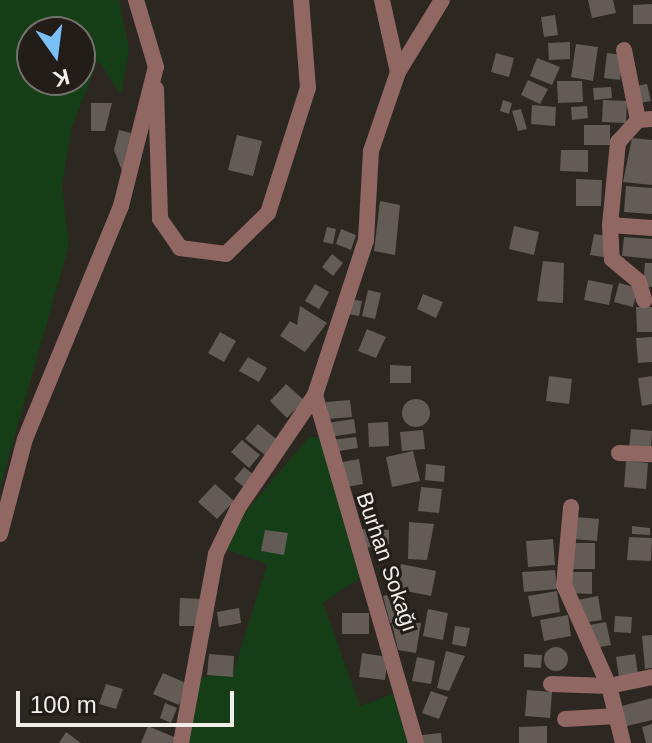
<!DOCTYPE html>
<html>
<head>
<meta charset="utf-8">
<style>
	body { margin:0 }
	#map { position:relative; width:652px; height:743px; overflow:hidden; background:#2d2722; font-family:Arial,sans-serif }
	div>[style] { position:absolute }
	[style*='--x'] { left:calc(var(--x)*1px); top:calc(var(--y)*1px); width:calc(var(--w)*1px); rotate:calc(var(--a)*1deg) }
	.green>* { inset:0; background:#153e17 }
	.building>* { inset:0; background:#625b56 }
	.round { border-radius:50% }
	.minor>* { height:16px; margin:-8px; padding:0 8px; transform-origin:8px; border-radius:8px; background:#906762 }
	span { translate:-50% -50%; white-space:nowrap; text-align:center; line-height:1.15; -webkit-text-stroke:6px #231d19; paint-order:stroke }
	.street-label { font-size:22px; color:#f1edea }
	.north { position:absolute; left:16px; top:16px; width:80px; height:80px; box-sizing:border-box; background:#231d19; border:2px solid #75706d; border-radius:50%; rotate:166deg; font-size:22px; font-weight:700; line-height:32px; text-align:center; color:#f1edea }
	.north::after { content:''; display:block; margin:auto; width:28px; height:36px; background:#79bff8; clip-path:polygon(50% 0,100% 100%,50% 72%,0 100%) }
	.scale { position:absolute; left:16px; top:691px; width:218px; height:36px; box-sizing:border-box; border:4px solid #f1edea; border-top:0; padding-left:10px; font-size:24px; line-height:28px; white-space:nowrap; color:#f1edea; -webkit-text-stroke:6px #231d19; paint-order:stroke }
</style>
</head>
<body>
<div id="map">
	<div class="green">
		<i style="clip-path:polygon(evenodd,0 0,119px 0,129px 49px,121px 95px,98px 60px,72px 127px,62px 185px,69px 245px,0 488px,0 0,80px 32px,80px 80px,32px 80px,32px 32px,80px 32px)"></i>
		<i style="clip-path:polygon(309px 437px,325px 437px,367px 573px,323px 603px,360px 706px,393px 694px,408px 743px,184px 743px,200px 678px,234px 671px,267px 564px,225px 549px,238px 521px)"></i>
	</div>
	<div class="building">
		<i style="clip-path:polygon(588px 0,613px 0,616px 13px,592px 18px)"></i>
		<i style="clip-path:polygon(652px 4px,652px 24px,633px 24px,633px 5px)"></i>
		<i style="clip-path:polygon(555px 15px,558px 35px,544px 37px,541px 17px)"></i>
		<i style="clip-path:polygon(570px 42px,570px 59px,549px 60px,548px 43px)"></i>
		<i style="clip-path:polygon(576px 44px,598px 47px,593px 81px,571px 77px)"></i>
		<i style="clip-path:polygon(496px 53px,514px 58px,509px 77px,491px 72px)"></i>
		<i style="clip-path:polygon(607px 53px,623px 55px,620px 80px,604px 78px)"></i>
		<i style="clip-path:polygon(537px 58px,560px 67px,552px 85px,530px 76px)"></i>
		<i style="clip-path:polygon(528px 80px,548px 89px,540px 104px,521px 95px)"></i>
		<i style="clip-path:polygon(557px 81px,582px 81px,583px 102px,558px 103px)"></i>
		<i style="clip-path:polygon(647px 84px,651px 101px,640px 103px,636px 86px)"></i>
		<i style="clip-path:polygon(611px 87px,612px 98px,594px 100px,593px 88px)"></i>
		<i style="clip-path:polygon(503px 100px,512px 103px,509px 114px,500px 111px)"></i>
		<i style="clip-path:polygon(603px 100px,627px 101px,626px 123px,602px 122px)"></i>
		<i style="clip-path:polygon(91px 103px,112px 103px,105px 131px,91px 131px)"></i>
		<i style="clip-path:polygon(532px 105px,556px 107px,555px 126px,531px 124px)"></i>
		<i style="clip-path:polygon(587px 106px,588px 118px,572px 120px,571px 107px)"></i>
		<i style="clip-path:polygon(521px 109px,527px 129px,518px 131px,512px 111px)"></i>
		<i style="clip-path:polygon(584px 125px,610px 125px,610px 145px,584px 145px)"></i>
		<i style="clip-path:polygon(119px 130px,131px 133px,122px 171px,114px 150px)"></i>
		<i style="clip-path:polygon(237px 135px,262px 141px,253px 176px,228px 170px)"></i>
		<i style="clip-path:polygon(632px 138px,652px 140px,652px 185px,623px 182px)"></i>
		<i style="clip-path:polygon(561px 150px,588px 150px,588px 172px,560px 171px)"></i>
		<i style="clip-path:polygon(576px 179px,602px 180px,601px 206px,576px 206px)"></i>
		<i style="clip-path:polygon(626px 186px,652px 188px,652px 214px,624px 212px)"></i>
		<i style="clip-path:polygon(380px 201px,400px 205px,395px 255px,374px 251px)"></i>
		<i style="clip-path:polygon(514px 226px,539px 232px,534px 255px,509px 249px)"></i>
		<i style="clip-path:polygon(327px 227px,336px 229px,333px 244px,323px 242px)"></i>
		<i style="clip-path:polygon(341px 229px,356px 235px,351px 250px,336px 244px)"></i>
		<i style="clip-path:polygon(594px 234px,607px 236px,604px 257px,590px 255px)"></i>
		<i style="clip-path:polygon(624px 237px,652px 239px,652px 259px,622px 256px)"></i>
		<i style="clip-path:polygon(332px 254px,343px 263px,333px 276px,322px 267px)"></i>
		<i style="clip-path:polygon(543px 261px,564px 263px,563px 303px,537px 301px)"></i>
		<i style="clip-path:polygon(645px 263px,652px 263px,652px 287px,643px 286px)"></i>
		<i style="clip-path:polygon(588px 280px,613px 285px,609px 305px,584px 300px)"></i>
		<i style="clip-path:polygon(619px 283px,638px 288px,633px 307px,614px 302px)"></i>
		<i style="clip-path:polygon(315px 284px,329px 292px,319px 309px,305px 301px)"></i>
		<i style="clip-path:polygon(368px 290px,381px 293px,375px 319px,362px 316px)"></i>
		<i style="clip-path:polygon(423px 294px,443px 302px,436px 318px,417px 309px)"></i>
		<i style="clip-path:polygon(351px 299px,362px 301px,359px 316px,348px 314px)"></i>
		<i style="clip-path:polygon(300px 306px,327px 323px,305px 352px,280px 336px,290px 321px,297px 325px)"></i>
		<i style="clip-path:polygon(636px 307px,652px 307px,652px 332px,637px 332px)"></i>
		<i style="clip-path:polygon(367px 329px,386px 337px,376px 358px,358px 351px)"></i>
		<i style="clip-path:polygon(220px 332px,236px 341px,224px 362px,208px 353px)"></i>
		<i style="clip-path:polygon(652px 337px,652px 362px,638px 363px,636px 338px)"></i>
		<i style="clip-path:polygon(248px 357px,267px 368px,259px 382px,239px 371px)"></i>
		<i style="clip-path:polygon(390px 365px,411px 366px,411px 383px,390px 383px)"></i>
		<i style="clip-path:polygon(549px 376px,572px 379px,569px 404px,546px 401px)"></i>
		<i style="clip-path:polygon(652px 376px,652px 404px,642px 406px,638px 378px)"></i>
		<i style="clip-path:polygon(286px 384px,304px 400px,287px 418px,270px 401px)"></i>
		<i class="round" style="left:402px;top:399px;width:28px;height:28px"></i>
		<i style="clip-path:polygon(350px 400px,352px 417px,328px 419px,326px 402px)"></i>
		<i style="clip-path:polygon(354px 419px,356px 433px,329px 437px,327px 423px)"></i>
		<i style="clip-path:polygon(388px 422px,389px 446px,369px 447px,368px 423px)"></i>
		<i style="clip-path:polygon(258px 424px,281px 443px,269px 458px,245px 439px)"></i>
		<i style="clip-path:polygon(631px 429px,652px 431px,651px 450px,629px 448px)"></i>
		<i style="clip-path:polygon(423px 430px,425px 449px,402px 451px,400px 432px)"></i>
		<i style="clip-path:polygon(356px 437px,358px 448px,333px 452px,331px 440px)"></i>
		<i style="clip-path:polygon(242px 440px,260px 455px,249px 468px,231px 452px)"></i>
		<i style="clip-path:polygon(413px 451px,420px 481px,392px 487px,386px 457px)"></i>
		<i style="clip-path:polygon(359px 459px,363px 484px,341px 488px,337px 463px)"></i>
		<i style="clip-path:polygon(626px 461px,648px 463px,646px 489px,624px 487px)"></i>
		<i style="clip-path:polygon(426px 464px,445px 466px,444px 482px,425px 480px)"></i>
		<i style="clip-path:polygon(244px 467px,254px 475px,244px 487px,234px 479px)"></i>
		<i style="clip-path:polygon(215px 484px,234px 501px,217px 519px,198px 502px)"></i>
		<i style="clip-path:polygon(421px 487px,442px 489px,439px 513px,418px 511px)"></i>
		<i style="clip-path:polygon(576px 517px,599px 519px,597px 541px,573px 539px)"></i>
		<i style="clip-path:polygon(409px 522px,434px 524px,427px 560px,408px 559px)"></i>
		<i style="clip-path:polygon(632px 526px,650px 528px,650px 535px,632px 534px)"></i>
		<i style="clip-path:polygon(361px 529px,389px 530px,389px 548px,361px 547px)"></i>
		<i style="clip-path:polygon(265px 530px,288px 533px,284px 555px,261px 551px)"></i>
		<i style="clip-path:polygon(629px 537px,652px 538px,651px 561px,627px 560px)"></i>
		<i style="clip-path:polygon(553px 539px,555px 565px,528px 567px,526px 541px)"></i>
		<i style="clip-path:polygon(570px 543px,595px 543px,595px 569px,569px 569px)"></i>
		<i style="clip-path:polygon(401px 564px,436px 571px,431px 596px,396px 589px)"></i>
		<i style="clip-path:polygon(555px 570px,557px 589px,524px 592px,522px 572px)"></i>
		<i style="clip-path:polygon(569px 572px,592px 572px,592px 594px,569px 593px)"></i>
		<i style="clip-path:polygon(557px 591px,560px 612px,532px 617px,528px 596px)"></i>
		<i style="clip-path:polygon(402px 592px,408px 619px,390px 623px,383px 596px)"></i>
		<i style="clip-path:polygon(598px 596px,602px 620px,581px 623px,577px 600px)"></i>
		<i style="clip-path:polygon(180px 598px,201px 599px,200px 626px,179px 626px)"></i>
		<i style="clip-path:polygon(239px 608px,241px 623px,219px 627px,217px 612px)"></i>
		<i style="clip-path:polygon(428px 609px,448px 613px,443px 640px,423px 636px)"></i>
		<i style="clip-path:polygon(342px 613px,369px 613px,369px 634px,342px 634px)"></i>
		<i style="clip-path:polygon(568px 615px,571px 636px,544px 641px,540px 620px)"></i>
		<i style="clip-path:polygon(615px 616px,632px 617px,631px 633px,614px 632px)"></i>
		<i style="clip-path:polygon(606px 622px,611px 645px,594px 648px,589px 625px)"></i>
		<i style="clip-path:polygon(421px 623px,416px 653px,398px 650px,392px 624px)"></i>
		<i style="clip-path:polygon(455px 626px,470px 628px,466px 647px,452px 644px)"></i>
		<i style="clip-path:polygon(652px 635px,652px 668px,645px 669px,642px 636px)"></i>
		<i class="round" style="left:544px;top:647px;width:24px;height:24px"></i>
		<i style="clip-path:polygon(446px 651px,465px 656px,449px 691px,437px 688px)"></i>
		<i style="clip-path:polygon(362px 653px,388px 657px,385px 680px,359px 677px)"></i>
		<i style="clip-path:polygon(209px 654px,234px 656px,233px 677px,207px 675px)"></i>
		<i style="clip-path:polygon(524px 654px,542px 655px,541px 668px,524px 667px)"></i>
		<i style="clip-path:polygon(635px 654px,638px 674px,619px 677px,616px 657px)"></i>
		<i style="clip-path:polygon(417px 657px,435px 661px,431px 684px,412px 681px)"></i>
		<i style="clip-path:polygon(163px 673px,188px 684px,179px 705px,153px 694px)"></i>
		<i style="clip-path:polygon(106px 684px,123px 689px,116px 709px,99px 704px)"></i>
		<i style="clip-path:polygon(527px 690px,552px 692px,550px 718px,525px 716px)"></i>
		<i style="clip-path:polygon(431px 691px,448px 697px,439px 719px,422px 713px)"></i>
		<i style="clip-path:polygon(652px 698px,652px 720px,623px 727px,618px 707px)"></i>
		<i style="clip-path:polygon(165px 703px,177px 708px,171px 723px,160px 718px)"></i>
		<i style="clip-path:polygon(652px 724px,652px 743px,646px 743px,642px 727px)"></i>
		<i style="clip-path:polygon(148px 726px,181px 740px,180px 743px,141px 743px)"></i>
		<i style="clip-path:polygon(547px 726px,547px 743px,519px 743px,519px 727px)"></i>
		<i style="clip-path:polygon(66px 732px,81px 743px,59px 743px)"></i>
		<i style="clip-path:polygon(441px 733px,442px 743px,423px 743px,422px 735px)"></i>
	</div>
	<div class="minor">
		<i style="--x:382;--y:0;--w:74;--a:77.5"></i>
		<i style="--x:624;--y:50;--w:71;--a:78.7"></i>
		<i style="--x:156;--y:89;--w:130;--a:88.2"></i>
		<i style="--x:160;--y:219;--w:35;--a:55"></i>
		<i style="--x:180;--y:248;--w:46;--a:7.4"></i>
		<i style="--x:226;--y:254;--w:59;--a:-44.3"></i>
		<i style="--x:268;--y:213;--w:131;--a:-72.3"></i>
		<i style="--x:308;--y:88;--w:88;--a:-94.5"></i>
		<i style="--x:652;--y:119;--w:14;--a:176"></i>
		<i style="--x:638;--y:120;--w:30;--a:132"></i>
		<i style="--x:618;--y:142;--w:83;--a:95.5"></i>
		<i style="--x:610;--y:225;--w:42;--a:4.1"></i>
		<i style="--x:610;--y:225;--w:34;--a:87"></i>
		<i style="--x:612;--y:259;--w:35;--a:40"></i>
		<i style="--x:639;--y:282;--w:19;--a:74"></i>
		<i style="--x:315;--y:395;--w:362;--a:73.8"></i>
		<i style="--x:619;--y:453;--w:33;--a:2"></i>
		<i style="--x:571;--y:507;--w:78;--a:95.1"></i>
		<i style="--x:564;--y:585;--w:111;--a:66"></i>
		<i style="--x:609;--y:686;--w:59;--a:76.2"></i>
		<i style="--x:0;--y:534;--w:98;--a:-75.3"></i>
		<i style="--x:25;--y:439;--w:252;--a:-67.6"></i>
		<i style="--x:121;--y:206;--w:143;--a:-75.9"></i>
		<i style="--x:156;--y:67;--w:70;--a:-106.6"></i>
		<i style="--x:551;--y:684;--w:58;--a:2"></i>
		<i style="--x:609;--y:686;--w:44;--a:-11.8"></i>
		<i style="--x:565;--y:719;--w:52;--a:-3.3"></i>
		<i style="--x:181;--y:743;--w:192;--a:-79.5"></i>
		<i style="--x:216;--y:554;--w:51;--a:-64.4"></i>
		<i style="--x:238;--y:508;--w:137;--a:-55.7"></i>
		<i style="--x:315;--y:395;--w:163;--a:-71.8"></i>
		<i style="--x:366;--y:240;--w:89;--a:-86.8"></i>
		<i style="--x:371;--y:151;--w:83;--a:-71.1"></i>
		<i style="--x:398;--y:72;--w:84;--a:-58.6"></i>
	</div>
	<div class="street-label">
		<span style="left:387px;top:562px;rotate:71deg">Burhan Sokağı</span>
	</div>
	<div class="north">K</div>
	<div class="scale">100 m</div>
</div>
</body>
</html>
